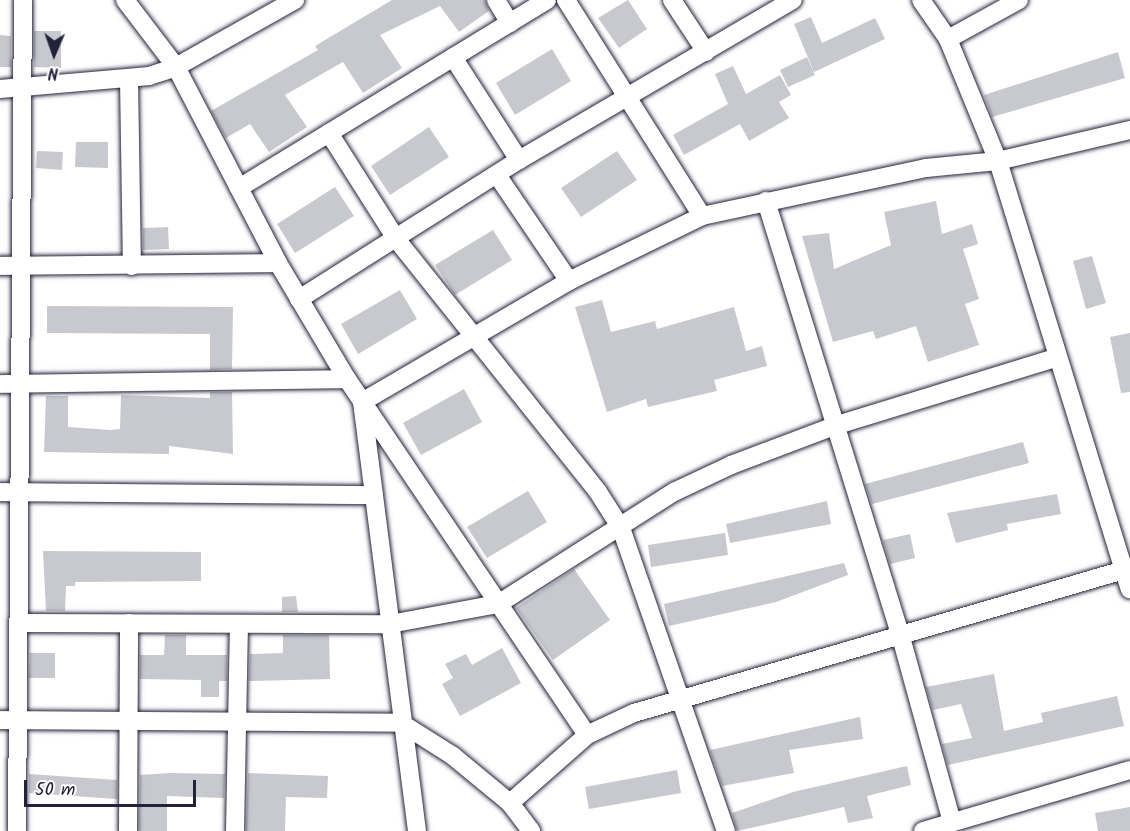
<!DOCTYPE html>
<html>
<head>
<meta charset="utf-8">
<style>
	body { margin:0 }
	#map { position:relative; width:1130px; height:831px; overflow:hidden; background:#fff; font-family:Kalam,sans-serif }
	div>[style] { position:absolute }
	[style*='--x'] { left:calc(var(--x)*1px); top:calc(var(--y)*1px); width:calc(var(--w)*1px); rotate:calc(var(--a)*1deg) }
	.building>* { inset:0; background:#c8c8cf }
	.roads { filter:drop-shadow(0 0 2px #22223b) drop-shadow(0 0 2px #22223b) }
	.street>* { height:18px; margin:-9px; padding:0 9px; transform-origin:9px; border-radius:9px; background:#fff }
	span { translate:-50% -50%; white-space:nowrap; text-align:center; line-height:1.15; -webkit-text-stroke:4.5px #fff; paint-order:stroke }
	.north { position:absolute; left:24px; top:24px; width:60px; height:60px; -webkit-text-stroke:4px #fff; paint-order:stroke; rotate:182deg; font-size:16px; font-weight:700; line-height:24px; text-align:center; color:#22223b }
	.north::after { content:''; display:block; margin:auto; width:21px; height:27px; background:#22223b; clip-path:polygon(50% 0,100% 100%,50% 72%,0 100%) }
	.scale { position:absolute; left:24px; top:780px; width:172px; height:27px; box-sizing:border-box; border:3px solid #22223b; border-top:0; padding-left:8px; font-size:18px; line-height:21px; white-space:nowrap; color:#22223b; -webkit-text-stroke:4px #fff; paint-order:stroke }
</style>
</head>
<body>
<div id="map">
	<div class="building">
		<i style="clip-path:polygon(392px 0,485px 0,489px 11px,459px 32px,440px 6px,380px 35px,402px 68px,363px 93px,343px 62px,285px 95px,307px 127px,269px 152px,250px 124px,226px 138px,211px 111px,318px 50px,315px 46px)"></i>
		<i style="clip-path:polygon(628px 0,647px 29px,619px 48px,598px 18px)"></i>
		<i style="clip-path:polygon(811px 17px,822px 43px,875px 18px,885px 39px,814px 72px,794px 24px)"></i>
		<i style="clip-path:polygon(34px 31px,61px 31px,61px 68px,34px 67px)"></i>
		<i style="clip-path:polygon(0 35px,11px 36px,11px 67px,0 67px)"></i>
		<i style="clip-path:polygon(552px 49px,571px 81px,515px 115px,496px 83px)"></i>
		<i style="clip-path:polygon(1118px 52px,1125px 78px,992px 117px,984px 95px)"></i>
		<i style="clip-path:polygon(807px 57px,815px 75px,788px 87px,780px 70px)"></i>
		<i style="clip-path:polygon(733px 66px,746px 94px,780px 75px,791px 95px,779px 102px,789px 118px,749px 141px,740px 124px,684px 155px,673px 135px,728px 104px,715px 74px)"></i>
		<i style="clip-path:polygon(429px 127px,449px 157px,390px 195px,371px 166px)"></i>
		<i style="clip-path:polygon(76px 142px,108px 142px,108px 168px,75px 167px)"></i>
		<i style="clip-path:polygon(37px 151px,63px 152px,62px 170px,36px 168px)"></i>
		<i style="clip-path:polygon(617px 151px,637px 180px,581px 217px,561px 188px)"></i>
		<i style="clip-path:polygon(335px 187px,354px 216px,295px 253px,277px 224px)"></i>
		<i style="clip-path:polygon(936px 201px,942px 234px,972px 224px,978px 244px,963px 249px,979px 299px,965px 304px,979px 345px,928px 362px,916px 326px,876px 339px,873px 331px,833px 342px,802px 236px,829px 233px,834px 269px,891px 245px,884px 212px)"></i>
		<i style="clip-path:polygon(168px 227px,169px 249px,143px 250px,143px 228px)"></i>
		<i style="clip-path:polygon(493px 230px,512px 260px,455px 295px,435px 265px)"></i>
		<i style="clip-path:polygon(1092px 256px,1106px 303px,1086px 309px,1073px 261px)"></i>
		<i style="clip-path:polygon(400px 290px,417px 319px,358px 354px,341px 324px)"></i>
		<i style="clip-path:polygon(602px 300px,611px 332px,655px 321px,657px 329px,734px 307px,746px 351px,762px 346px,767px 366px,714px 380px,717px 391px,648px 407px,646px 399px,607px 412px,575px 307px)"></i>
		<i style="clip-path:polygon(47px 306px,233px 307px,232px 369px,210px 370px,210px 334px,47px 333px)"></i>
		<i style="clip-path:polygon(1130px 333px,1130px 392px,1121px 393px,1110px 337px)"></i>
		<i style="clip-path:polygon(464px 389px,482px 422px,421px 455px,403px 423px)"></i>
		<i style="clip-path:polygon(210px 392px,232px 392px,233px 454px,169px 446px,169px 454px,44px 452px,46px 396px,68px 396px,68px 427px,110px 430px,120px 429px,121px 395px,210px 398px)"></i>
		<i style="clip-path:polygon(1023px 442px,1029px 463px,872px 504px,865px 484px)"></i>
		<i style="clip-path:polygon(528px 491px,547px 522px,487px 558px,467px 527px)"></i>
		<i style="clip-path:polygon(1057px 494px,1061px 514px,1007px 524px,1008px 530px,956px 543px,947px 513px)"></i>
		<i style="clip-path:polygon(827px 501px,831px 524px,730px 543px,726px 524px)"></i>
		<i style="clip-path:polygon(725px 533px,728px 555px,651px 567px,648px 545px)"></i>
		<i style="clip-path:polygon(910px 534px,915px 558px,890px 564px,883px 540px)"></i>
		<i style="clip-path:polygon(43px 551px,201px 552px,201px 581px,75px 582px,75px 586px,66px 586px,65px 611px,46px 611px)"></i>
		<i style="clip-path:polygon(844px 563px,848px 575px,776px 602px,669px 626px,664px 604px)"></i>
		<i style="clip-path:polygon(574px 569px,610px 620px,553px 660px,516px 608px)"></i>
		<i style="clip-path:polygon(296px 596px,298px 612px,282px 612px,282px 597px)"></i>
		<i style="clip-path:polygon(165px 635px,186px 635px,186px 655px,227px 655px,227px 681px,219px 681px,219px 697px,201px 697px,201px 680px,140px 679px,140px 655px,164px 655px)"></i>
		<i style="clip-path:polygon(283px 635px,329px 635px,330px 679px,249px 681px,250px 654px,283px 653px)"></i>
		<i style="clip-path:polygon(502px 648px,521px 683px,460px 716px,442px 684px,453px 678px,445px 664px,466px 654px,472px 665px)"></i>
		<i style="clip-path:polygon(30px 653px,55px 653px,55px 678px,29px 678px)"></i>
		<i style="clip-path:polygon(994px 674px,1004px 731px,1043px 722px,1041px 713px,1117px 696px,1124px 726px,948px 765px,942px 744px,972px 738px,961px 704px,933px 710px,926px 687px)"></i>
		<i style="clip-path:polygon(860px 717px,863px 739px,789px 750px,794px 773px,722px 786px,710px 750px)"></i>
		<i style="clip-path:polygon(907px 766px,911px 785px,867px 796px,873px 818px,848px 823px,844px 807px,737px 831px,732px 813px,793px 792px)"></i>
		<i style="clip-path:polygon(677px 770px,681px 793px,589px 809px,585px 787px)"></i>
		<i style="clip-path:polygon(170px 773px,225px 774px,224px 798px,167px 796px,167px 831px,139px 831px,140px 775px)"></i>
		<i style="clip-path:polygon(248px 773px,328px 776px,327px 798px,286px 797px,285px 831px,246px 831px)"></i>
		<i style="clip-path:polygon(29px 774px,117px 780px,117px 799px,29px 793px)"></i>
		<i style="clip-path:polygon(1130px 807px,1130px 831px,1098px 831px,1095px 813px)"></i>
	</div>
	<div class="roads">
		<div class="street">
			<i style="--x:125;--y:0;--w:84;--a:52.7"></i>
			<i style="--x:176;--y:67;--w:221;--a:62.5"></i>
			<i style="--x:278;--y:263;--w:135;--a:59.3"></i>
			<i style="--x:347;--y:379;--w:429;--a:56"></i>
			<i style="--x:496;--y:0;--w:27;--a:59"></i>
			<i style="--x:566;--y:0;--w:255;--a:57.8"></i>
			<i style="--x:672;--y:0;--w:62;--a:56.8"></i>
			<i style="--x:948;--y:39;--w:81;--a:-28.8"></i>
			<i style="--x:129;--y:79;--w:187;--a:89.1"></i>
			<i style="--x:0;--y:89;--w:150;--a:-5"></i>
			<i style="--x:149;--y:76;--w:28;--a:-18"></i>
			<i style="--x:176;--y:67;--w:137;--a:-29.4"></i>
			<i style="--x:1130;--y:130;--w:136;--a:166.8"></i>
			<i style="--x:998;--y:161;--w:448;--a:72.9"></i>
			<i style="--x:329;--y:133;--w:127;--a:57.6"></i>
			<i style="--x:397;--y:240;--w:322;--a:51.4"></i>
			<i style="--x:598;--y:492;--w:43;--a:57.4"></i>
			<i style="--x:621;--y:528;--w:321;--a:70.9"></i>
			<i style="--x:519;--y:160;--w:317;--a:-30.3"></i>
			<i style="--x:497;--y:175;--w:128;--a:55.8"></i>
			<i style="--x:239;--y:188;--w:361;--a:-31.4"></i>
			<i style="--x:766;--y:201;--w:456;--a:72.8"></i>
			<i style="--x:901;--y:637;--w:192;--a:74.6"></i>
			<i style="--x:0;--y:266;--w:278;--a:-0.6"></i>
			<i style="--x:299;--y:299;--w:260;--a:-32.3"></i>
			<i style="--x:519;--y:160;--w:122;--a:-122.7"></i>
			<i style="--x:0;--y:384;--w:347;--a:-0.8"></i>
			<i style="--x:0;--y:492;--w:374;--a:0.5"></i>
			<i style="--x:20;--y:623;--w:370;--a:0.2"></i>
			<i style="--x:390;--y:624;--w:110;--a:-10.5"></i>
			<i style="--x:498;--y:604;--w:209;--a:-32.5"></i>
			<i style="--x:674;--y:492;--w:63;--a:-25.3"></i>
			<i style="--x:731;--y:465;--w:110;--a:-20.7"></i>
			<i style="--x:834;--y:426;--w:234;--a:-17.1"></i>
			<i style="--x:0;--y:720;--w:401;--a:0.4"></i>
			<i style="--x:401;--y:723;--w:62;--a:32.4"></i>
			<i style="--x:453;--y:756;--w:74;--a:39.5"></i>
			<i style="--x:510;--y:803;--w:35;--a:53"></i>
			<i style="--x:510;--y:803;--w:103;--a:-41.4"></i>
			<i style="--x:587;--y:735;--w:52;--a:-25.1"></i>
			<i style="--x:634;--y:713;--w:510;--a:-16.27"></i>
			<i style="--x:17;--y:831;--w:831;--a:-89.59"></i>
			<i style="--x:128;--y:831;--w:208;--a:-89.7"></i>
			<i style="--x:235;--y:831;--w:207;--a:-88.9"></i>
			<i style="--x:417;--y:831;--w:433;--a:-97.3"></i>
			<i style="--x:362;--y:402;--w:240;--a:-30.3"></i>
			<i style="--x:569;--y:281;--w:148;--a:-26"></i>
			<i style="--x:702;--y:216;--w:229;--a:-12.1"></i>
			<i style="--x:926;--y:168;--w:72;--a:-5.6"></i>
			<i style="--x:998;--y:161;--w:132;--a:-112.3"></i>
			<i style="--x:948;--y:39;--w:47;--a:-124.7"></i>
			<i style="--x:923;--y:831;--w:216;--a:-16.4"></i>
		</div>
	</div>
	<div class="north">N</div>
	<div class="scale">50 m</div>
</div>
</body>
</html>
